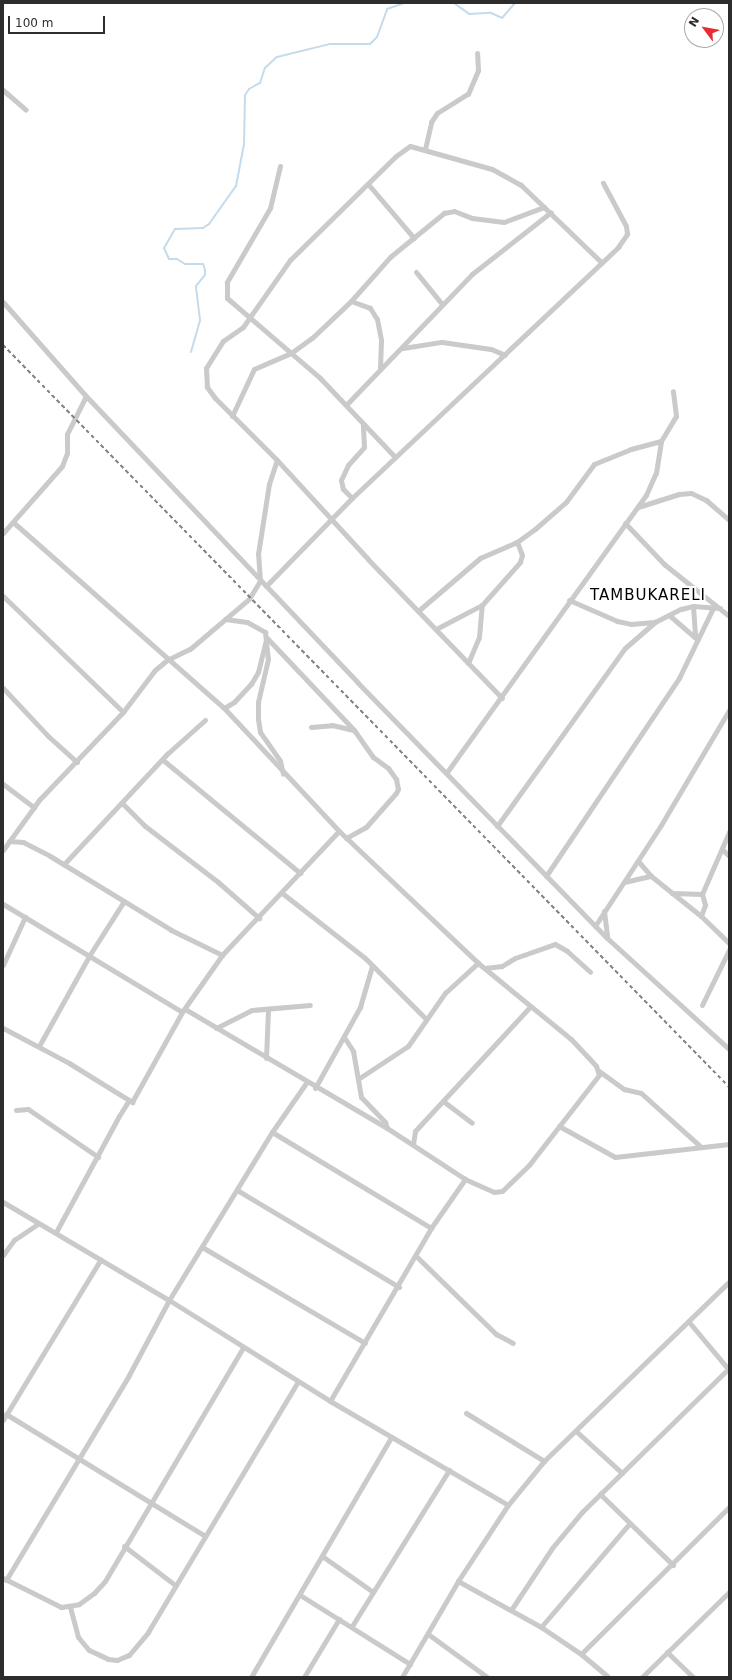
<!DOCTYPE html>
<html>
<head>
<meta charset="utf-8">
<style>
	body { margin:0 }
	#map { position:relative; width:732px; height:1680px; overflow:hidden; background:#fff; font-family:"DejaVu Sans",sans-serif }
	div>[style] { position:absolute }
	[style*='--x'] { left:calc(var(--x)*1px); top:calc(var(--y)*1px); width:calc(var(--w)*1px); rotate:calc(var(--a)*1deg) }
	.stream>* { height:2px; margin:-1px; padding:0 1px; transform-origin:1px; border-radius:1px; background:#c5dbeb }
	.street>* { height:5px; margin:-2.5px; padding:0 2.5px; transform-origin:2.5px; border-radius:2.5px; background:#cacaca }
	.rail>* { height:2px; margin-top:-1px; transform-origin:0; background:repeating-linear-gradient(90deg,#828282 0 4px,transparent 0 7px) }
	span { translate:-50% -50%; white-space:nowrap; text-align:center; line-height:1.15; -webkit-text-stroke:4px #fff; paint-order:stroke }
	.quarter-label { font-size:15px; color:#000; letter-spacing:1px }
	.frame { position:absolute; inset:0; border:4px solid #2d2d2d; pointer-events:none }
	.north { position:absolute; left:684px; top:8px; width:40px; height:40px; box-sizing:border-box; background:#fff; border:1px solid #ababab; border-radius:50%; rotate:302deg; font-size:11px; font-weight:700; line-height:16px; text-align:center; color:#2d2d2d }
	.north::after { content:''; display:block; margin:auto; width:14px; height:18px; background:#e72b32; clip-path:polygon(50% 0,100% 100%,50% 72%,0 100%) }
	.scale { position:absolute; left:8px; top:16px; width:97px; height:18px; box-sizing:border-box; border:2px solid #2d2d2d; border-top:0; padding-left:5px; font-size:12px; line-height:14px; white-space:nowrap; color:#2d2d2d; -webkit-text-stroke:3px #fff; paint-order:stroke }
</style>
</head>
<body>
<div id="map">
	<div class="stream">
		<i style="--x:454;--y:3;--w:19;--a:36"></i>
		<i style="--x:469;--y:14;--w:22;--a:-3"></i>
		<i style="--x:491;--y:13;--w:12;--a:24"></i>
		<i style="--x:502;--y:18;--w:20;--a:-49"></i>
		<i style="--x:552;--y:3;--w:6;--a:0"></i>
		<i style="--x:191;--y:352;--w:33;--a:-74"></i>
		<i style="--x:200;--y:320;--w:34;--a:-97"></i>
		<i style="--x:196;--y:286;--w:14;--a:-51"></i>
		<i style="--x:205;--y:275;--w:5;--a:-90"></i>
		<i style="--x:205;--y:270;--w:6;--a:-108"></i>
		<i style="--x:203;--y:264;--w:18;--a:180"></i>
		<i style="--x:185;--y:264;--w:9;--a:-148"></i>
		<i style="--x:177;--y:259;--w:8;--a:180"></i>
		<i style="--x:169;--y:259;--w:12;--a:-114"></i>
		<i style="--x:164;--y:248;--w:22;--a:-60"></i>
		<i style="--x:175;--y:229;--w:28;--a:-2"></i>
		<i style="--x:203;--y:228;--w:7;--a:-34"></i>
		<i style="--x:209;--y:224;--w:47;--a:-54.6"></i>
		<i style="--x:236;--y:186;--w:43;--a:-79.2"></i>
		<i style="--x:244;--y:144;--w:49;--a:-88.8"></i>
		<i style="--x:245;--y:95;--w:7;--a:-56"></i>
		<i style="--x:249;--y:89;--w:13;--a:-29"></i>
		<i style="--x:260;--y:83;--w:16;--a:-72"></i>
		<i style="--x:265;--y:68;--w:16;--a:-43"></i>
		<i style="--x:277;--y:57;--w:55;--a:-13.8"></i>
		<i style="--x:330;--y:44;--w:40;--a:0"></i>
		<i style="--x:370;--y:44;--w:10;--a:-45"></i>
		<i style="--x:377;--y:37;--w:30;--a:-70"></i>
		<i style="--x:387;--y:9;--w:18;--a:-19"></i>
	</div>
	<div class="street">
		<i style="--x:3;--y:90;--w:30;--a:41"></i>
		<i style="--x:425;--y:149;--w:28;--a:-77"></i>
		<i style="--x:431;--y:122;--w:11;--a:-56"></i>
		<i style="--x:437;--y:113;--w:36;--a:-32"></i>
		<i style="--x:468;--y:94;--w:26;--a:-67"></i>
		<i style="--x:478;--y:70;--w:17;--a:-93"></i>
		<i style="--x:280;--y:166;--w:43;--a:103.4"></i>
		<i style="--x:270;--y:208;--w:86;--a:120.2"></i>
		<i style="--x:227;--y:282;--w:16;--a:90"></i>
		<i style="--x:227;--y:298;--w:123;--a:40.7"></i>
		<i style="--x:320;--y:378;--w:109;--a:46.5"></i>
		<i style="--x:368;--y:184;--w:71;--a:49.6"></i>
		<i style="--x:416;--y:272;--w:41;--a:50.9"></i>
		<i style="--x:351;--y:301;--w:20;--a:20"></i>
		<i style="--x:370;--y:308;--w:13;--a:58"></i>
		<i style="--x:377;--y:319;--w:21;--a:79"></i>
		<i style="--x:381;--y:340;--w:28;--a:92"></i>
		<i style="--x:3;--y:302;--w:125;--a:48.6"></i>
		<i style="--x:86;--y:396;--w:395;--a:46.5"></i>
		<i style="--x:358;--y:683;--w:356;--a:45.7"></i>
		<i style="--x:607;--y:938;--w:165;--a:42.3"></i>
		<i style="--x:403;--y:348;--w:39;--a:-9"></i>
		<i style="--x:442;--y:342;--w:49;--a:8.1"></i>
		<i style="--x:491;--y:349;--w:15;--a:23"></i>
		<i style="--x:346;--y:405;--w:182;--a:-46.1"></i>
		<i style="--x:472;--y:274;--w:100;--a:-38.1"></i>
		<i style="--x:232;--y:416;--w:52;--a:-64.9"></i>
		<i style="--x:254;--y:369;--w:40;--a:-23.4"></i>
		<i style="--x:291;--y:353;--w:26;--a:-36"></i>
		<i style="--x:312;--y:338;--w:54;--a:-43.5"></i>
		<i style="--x:351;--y:301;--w:59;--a:-48.4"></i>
		<i style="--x:390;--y:257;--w:70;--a:-39.2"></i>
		<i style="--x:444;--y:213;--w:10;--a:-11"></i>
		<i style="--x:454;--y:211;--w:19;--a:21"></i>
		<i style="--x:472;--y:218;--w:32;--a:7"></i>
		<i style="--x:504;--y:222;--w:43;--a:-20.6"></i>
		<i style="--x:352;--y:498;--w:13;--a:-135"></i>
		<i style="--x:343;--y:489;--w:9;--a:-103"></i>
		<i style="--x:341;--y:480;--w:17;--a:-65"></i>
		<i style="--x:348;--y:465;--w:24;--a:-48"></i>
		<i style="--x:364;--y:447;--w:22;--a:-93"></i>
		<i style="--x:638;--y:507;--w:43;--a:-17.6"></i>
		<i style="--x:679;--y:494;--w:12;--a:-5"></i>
		<i style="--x:691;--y:493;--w:17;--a:25"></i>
		<i style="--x:706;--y:500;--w:30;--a:41"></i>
		<i style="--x:13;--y:522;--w:281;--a:41.4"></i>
		<i style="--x:224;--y:708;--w:168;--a:46.9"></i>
		<i style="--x:339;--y:831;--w:192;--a:43.5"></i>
		<i style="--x:478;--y:963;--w:120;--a:39.3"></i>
		<i style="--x:571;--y:1039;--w:37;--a:47"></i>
		<i style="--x:596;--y:1066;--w:9;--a:72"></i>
		<i style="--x:599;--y:1075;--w:114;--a:127.9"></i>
		<i style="--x:529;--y:1165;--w:37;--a:136"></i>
		<i style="--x:502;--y:1191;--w:8;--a:173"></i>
		<i style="--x:494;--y:1192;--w:32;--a:-156"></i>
		<i style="--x:465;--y:1179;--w:93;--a:-146.8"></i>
		<i style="--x:387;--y:1128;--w:234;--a:-149.5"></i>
		<i style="--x:625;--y:523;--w:57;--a:46.4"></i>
		<i style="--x:664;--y:564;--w:83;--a:38.7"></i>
		<i style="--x:3;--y:533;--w:89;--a:-48.6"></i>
		<i style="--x:62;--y:466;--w:14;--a:-69"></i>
		<i style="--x:67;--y:453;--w:19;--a:-90"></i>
		<i style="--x:67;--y:434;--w:42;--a:-63.4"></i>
		<i style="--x:266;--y:586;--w:123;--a:-45.7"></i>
		<i style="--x:352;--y:498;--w:366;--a:-43.3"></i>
		<i style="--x:618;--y:247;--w:16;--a:-55"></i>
		<i style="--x:627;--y:234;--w:8;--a:-97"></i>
		<i style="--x:626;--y:226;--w:49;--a:-118.1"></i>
		<i style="--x:3;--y:596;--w:167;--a:44"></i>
		<i style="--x:569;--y:600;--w:52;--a:23.6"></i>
		<i style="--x:617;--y:621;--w:14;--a:12"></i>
		<i style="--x:631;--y:624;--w:23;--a:-5"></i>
		<i style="--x:693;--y:606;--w:31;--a:86"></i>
		<i style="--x:418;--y:611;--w:82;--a:-40.5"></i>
		<i style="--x:480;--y:558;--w:40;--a:-23.4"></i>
		<i style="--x:517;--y:542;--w:22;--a:-36"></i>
		<i style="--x:535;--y:529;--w:41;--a:-41.1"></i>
		<i style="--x:566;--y:502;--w:47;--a:-53.6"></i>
		<i style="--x:594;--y:464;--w:40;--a:-22"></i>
		<i style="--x:631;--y:449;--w:31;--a:-15"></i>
		<i style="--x:669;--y:615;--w:38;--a:41"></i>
		<i style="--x:225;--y:619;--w:22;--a:8"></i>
		<i style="--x:247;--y:622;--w:21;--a:29"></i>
		<i style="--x:265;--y:632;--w:27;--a:84"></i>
		<i style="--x:268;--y:659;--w:44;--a:103.1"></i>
		<i style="--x:258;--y:702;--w:17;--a:90"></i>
		<i style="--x:258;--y:719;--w:13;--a:81"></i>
		<i style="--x:260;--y:732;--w:35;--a:55"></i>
		<i style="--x:280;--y:761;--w:13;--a:77"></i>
		<i style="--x:436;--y:629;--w:52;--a:-27.6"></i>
		<i style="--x:267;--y:638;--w:127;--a:46.6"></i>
		<i style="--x:354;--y:730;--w:33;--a:55"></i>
		<i style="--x:373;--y:757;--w:19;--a:36"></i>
		<i style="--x:388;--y:768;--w:14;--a:54"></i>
		<i style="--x:396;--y:779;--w:10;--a:79"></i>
		<i style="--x:398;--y:789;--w:4;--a:117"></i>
		<i style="--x:396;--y:793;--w:45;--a:131.4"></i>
		<i style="--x:366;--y:827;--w:23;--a:151"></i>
		<i style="--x:468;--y:663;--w:28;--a:-67"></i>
		<i style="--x:479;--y:637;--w:32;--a:-85"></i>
		<i style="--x:482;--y:605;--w:57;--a:-48.5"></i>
		<i style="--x:520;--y:562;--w:7;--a:-74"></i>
		<i style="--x:522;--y:555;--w:14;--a:-111"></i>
		<i style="--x:3;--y:688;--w:66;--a:46.8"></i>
		<i style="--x:48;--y:736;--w:39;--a:42"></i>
		<i style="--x:502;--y:698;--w:193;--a:-134"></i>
		<i style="--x:368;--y:559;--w:134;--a:-132.6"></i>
		<i style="--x:277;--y:460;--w:88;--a:-135"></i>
		<i style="--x:215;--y:398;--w:14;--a:-126"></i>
		<i style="--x:207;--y:387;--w:19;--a:-93"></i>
		<i style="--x:206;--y:368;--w:32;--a:-58"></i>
		<i style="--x:223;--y:341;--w:24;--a:-35"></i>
		<i style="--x:243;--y:327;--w:82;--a:-55"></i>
		<i style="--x:290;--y:260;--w:148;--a:-44.5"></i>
		<i style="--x:396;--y:156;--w:17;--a:-36"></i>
		<i style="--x:410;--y:146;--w:85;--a:15.7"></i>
		<i style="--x:492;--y:169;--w:33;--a:29"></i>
		<i style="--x:521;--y:185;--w:112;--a:43.9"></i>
		<i style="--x:224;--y:708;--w:12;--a:-31"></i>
		<i style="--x:234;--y:702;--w:25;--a:-47"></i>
		<i style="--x:251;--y:684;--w:14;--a:-60"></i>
		<i style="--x:258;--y:672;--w:32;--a:-76"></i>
		<i style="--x:311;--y:727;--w:21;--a:-5"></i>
		<i style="--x:332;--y:725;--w:22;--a:13"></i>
		<i style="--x:163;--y:760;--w:178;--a:39.5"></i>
		<i style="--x:447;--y:772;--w:341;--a:-54.3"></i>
		<i style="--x:646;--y:495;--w:24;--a:-66"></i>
		<i style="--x:656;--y:473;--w:32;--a:-81"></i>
		<i style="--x:661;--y:441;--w:29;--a:-59"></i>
		<i style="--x:676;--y:416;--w:25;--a:-97"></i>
		<i style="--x:3;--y:784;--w:39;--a:37"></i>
		<i style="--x:123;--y:804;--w:31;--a:45"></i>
		<i style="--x:145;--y:826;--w:92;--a:37.5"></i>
		<i style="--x:218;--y:882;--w:55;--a:41.3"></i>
		<i style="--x:497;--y:826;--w:219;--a:-54.3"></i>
		<i style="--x:625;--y:648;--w:40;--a:-41"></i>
		<i style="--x:655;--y:622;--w:29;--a:-27"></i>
		<i style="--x:681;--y:609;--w:12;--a:-14"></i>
		<i style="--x:693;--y:606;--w:27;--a:4"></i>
		<i style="--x:9;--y:841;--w:14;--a:4"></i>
		<i style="--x:23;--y:842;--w:30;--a:27"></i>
		<i style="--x:50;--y:856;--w:142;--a:31.4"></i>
		<i style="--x:171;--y:930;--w:57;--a:26.1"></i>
		<i style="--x:722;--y:849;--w:10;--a:45"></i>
		<i style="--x:3;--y:850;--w:62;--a:-54.2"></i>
		<i style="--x:39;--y:800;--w:122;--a:-46.3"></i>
		<i style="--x:123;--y:712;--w:53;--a:-52.7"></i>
		<i style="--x:155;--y:670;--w:16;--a:-40"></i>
		<i style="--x:167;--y:660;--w:25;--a:-26"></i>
		<i style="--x:190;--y:649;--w:77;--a:-40.3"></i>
		<i style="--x:249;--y:599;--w:21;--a:-59"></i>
		<i style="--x:260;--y:581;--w:27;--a:-94"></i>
		<i style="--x:258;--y:554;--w:71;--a:-81.1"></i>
		<i style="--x:269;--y:484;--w:25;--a:-72"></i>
		<i style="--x:638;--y:861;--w:20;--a:49"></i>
		<i style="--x:64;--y:864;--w:151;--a:-46.9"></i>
		<i style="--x:167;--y:754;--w:51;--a:-41.8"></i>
		<i style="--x:546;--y:876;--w:239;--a:-56.1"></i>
		<i style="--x:679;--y:678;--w:78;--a:-64.1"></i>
		<i style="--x:624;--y:882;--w:28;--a:-13"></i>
		<i style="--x:651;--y:876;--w:64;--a:38.7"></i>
		<i style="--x:701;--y:916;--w:39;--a:44"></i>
		<i style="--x:282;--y:893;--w:105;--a:38.1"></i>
		<i style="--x:365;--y:958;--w:86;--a:45"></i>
		<i style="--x:672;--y:893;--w:30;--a:2"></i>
		<i style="--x:702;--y:894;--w:68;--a:-66.5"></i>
		<i style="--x:3;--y:904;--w:209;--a:31.1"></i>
		<i style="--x:604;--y:911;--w:26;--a:83"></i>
		<i style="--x:701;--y:916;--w:12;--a:-70"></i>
		<i style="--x:705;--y:905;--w:11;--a:-105"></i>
		<i style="--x:595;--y:926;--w:121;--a:-56.8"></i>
		<i style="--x:661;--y:825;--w:134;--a:-59.4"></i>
		<i style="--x:3;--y:965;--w:53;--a:-65.4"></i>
		<i style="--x:485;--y:968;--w:17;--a:-7"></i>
		<i style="--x:502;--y:966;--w:15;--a:-32"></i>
		<i style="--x:515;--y:958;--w:42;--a:-19.3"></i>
		<i style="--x:555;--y:944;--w:14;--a:30"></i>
		<i style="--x:567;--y:951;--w:31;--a:42"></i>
		<i style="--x:702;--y:1005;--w:61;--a:-63.9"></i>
		<i style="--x:3;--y:1028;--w:75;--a:27.9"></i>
		<i style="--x:69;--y:1063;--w:70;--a:31.7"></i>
		<i style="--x:216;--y:1028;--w:40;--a:-26.6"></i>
		<i style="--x:252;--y:1010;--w:58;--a:-4.9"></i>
		<i style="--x:344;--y:1037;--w:17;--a:57"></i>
		<i style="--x:353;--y:1051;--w:47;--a:80.1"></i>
		<i style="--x:361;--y:1097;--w:35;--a:46"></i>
		<i style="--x:385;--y:1122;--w:6;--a:72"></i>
		<i style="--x:39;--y:1046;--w:103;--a:-60.9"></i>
		<i style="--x:89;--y:956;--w:65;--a:-57.5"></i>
		<i style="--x:266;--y:1058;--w:48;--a:-87.6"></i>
		<i style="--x:599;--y:1071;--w:31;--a:36"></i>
		<i style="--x:624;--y:1089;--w:17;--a:13"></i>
		<i style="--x:641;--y:1093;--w:81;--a:42"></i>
		<i style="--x:358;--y:1079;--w:60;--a:-33.4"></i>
		<i style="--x:408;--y:1046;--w:65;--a:-55.1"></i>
		<i style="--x:445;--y:993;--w:45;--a:-42.3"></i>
		<i style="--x:315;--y:1088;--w:93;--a:-60.9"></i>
		<i style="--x:360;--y:1007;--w:43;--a:-73.7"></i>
		<i style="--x:443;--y:1101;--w:36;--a:37"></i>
		<i style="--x:16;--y:1110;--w:12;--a:-5"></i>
		<i style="--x:28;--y:1109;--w:85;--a:34.4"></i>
		<i style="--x:559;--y:1126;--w:64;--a:29"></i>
		<i style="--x:615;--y:1157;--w:115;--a:-6.5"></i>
		<i style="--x:272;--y:1132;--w:186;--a:31.1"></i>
		<i style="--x:413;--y:1144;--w:13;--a:-81"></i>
		<i style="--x:415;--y:1131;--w:169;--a:-47.2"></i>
		<i style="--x:237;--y:1190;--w:189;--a:30.9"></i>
		<i style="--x:3;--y:1202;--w:193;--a:30.6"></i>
		<i style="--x:169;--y:1300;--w:190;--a:32.1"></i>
		<i style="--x:330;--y:1401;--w:206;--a:30.3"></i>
		<i style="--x:56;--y:1232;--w:132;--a:-61.5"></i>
		<i style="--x:119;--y:1116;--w:19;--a:-58"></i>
		<i style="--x:129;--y:1100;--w:4;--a:34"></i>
		<i style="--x:132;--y:1102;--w:103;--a:-60.9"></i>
		<i style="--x:182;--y:1012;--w:70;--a:-54.9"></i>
		<i style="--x:222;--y:955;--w:170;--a:-46.7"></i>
		<i style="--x:202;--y:1247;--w:189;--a:30.5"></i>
		<i style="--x:3;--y:1255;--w:19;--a:-54"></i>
		<i style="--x:14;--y:1240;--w:29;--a:-34"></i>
		<i style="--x:416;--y:1256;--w:112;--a:44.3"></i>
		<i style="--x:496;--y:1334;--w:19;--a:28"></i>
		<i style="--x:689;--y:1322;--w:62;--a:50.2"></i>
		<i style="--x:330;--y:1401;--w:200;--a:-59.7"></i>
		<i style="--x:431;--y:1228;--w:60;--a:-55.2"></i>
		<i style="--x:466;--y:1413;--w:92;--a:31.6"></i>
		<i style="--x:6;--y:1414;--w:233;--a:31.5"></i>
		<i style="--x:3;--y:1420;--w:188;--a:-58.7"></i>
		<i style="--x:577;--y:1432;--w:61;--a:42.3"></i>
		<i style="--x:600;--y:1494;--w:102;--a:44.2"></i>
		<i style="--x:124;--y:1546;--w:64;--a:37.4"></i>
		<i style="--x:322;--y:1556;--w:62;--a:35.2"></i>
		<i style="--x:3;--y:1578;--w:65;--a:26.6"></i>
		<i style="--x:61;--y:1607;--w:18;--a:-9"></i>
		<i style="--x:79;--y:1604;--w:19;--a:-36"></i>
		<i style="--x:94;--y:1593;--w:16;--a:-47"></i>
		<i style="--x:105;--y:1581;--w:271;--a:-59.4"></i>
		<i style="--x:6;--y:1580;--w:239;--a:-59"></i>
		<i style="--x:129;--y:1375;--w:85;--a:-61.9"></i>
		<i style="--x:169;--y:1300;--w:197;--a:-58.5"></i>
		<i style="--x:272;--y:1132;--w:60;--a:-55.2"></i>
		<i style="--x:458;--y:1581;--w:95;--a:29"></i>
		<i style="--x:541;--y:1627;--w:48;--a:34"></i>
		<i style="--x:581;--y:1654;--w:35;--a:40"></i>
		<i style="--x:300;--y:1595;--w:130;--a:32.1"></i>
		<i style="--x:70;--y:1607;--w:31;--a:75"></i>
		<i style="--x:78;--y:1637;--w:17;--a:50"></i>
		<i style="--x:89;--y:1650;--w:21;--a:25"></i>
		<i style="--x:108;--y:1659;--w:9;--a:6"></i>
		<i style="--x:117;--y:1660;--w:13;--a:-23"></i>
		<i style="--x:129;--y:1655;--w:30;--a:-50"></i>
		<i style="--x:148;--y:1632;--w:292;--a:-59.1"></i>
		<i style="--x:511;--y:1610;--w:74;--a:-56.5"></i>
		<i style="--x:552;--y:1548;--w:47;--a:-50.2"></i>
		<i style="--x:582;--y:1512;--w:204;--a:-44.4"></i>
		<i style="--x:352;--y:1626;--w:184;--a:-58.1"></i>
		<i style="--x:541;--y:1627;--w:135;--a:-49.5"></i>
		<i style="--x:428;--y:1634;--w:73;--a:36.1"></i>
		<i style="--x:667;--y:1652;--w:36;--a:44"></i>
		<i style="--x:581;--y:1654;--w:209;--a:-44.8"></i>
		<i style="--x:251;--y:1677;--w:278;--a:-59.7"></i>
		<i style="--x:304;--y:1677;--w:68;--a:-58.9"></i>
		<i style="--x:402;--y:1677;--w:111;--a:-59.7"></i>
		<i style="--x:458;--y:1581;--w:91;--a:-56.7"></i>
		<i style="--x:508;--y:1505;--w:57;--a:-50.7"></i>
		<i style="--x:544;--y:1461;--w:257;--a:-44.1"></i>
		<i style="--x:642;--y:1677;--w:122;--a:-44.3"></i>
	</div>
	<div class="rail">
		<i style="--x:3;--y:345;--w:1038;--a:45.62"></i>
	</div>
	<div class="quarter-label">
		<span style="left:648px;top:596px">TAMBUKARELI</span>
	</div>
	<div class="frame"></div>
	<div class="north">N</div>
	<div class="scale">100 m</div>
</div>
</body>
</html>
